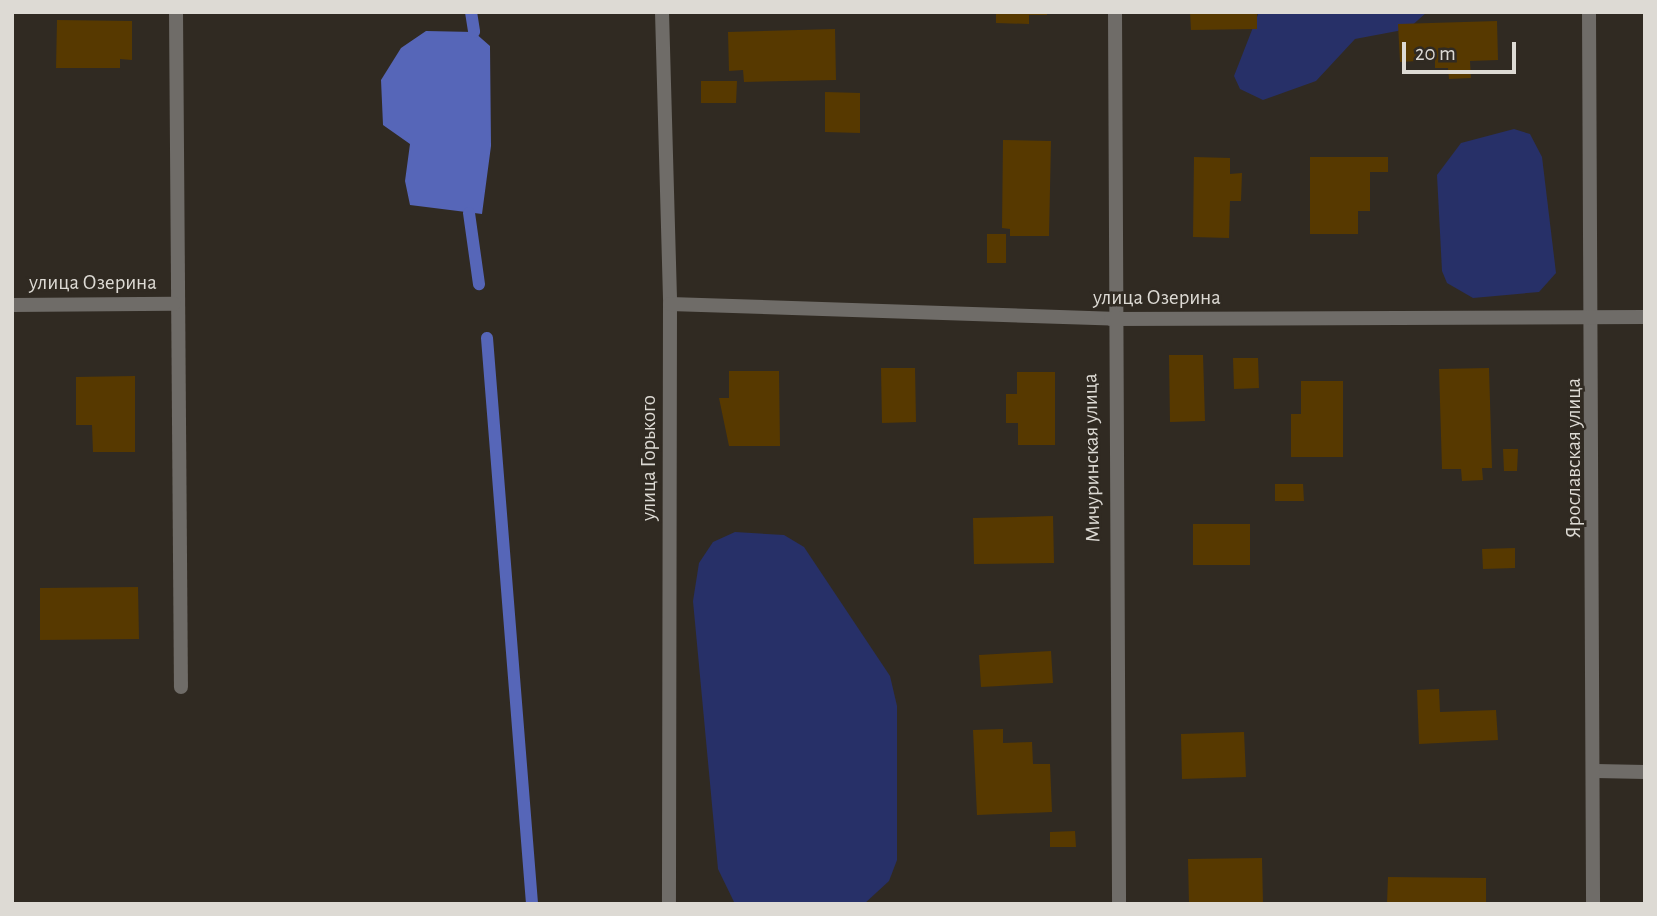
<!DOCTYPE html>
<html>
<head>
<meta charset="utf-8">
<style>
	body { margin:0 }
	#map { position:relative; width:1657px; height:916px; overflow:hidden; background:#302a22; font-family:"Alegreya Sans",sans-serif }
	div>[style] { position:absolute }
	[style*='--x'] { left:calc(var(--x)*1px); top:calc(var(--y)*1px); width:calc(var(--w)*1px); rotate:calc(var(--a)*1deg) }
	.green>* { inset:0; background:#273068 }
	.water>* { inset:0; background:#5666b8 }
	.stream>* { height:12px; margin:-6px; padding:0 6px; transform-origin:6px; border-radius:6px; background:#5666b8 }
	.building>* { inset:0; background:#573900 }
	.service>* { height:14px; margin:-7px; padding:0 7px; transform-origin:7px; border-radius:7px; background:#6f6c68 }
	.minor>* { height:14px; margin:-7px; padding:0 7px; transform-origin:7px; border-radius:7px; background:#6f6c68 }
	span { translate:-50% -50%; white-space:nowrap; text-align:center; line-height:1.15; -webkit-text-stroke:5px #302a22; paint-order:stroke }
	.street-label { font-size:21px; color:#dddad4 }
	.frame { position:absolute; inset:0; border:14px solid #dddad4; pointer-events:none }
	.scale { position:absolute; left:1402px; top:42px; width:114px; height:32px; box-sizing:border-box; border:4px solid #dddad4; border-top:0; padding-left:9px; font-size:21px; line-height:24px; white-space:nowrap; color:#dddad4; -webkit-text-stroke:5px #302a22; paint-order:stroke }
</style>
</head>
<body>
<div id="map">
	<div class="green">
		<i style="clip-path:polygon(1259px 12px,1427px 12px,1408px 29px,1355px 39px,1316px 81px,1263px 100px,1240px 89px,1234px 76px)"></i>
		<i style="clip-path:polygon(1514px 129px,1530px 134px,1542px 157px,1556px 273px,1539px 292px,1473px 298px,1447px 283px,1442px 271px,1437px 175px,1461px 143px)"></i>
		<i style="clip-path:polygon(735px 532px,784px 535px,804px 547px,890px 676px,897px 706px,897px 860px,889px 881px,864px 904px,735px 904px,718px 869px,693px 601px,699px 563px,713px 542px)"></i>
	</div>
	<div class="water">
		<i style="clip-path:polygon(426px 31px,474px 32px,490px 46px,491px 146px,482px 214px,410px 205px,405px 181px,410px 144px,383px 125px,381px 80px,401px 48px)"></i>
	</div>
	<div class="stream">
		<i style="--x:471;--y:12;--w:20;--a:81"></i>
		<i style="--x:469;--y:213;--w:72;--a:82"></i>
		<i style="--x:487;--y:338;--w:568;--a:85.45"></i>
	</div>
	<div class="building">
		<i style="clip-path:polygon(996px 12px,1047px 12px,1047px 15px,1029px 15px,1029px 24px,996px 23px)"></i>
		<i style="clip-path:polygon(1190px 12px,1257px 12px,1257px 29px,1191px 30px)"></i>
		<i style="clip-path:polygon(57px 20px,132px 21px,132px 60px,120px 59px,120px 68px,56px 68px)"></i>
		<i style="clip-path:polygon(1497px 21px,1498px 60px,1470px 61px,1471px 78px,1449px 79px,1448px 68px,1435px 68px,1435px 60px,1400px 62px,1398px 24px)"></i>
		<i style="clip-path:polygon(835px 29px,836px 80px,744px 82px,743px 70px,729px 71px,728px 32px)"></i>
		<i style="clip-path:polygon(701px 81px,737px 81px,736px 103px,701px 103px)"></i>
		<i style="clip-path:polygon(825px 92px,860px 93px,860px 133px,825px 132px)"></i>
		<i style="clip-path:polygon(1003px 140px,1051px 141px,1049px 236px,1010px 236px,1010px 229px,1002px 228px)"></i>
		<i style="clip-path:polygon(1194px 157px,1230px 158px,1230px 174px,1242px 173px,1241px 201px,1230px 201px,1229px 238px,1193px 237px)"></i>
		<i style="clip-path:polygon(1310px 157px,1388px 157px,1388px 172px,1370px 172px,1370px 211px,1358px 211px,1358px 234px,1310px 234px)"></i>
		<i style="clip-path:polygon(987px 234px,1006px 234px,1006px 263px,987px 263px)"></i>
		<i style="clip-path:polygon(1169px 355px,1203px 355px,1205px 421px,1170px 422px)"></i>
		<i style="clip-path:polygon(1233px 358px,1258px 358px,1259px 388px,1234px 389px)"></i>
		<i style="clip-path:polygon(881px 368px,915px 368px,916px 422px,882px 423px)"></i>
		<i style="clip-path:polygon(1489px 368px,1492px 468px,1482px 468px,1483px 480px,1462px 481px,1461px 469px,1442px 469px,1439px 369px)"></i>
		<i style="clip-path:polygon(729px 371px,779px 371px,780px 446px,729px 446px,719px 398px,729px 398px)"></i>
		<i style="clip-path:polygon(1017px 372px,1055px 372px,1055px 445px,1018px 445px,1018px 423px,1006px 423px,1006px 394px,1017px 394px)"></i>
		<i style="clip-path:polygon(135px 376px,135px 452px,93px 452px,92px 425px,76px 425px,76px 377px)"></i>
		<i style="clip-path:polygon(1301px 381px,1343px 381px,1343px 457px,1291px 457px,1291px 414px,1301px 414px)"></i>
		<i style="clip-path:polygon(1503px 449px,1518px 449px,1517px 471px,1504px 471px)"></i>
		<i style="clip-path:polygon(1275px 484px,1303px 484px,1304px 501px,1275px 501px)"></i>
		<i style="clip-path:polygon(1053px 516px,1054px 563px,974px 564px,973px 518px)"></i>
		<i style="clip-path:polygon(1193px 524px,1250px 524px,1250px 565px,1193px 565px)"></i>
		<i style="clip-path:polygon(1515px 548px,1515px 568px,1483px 569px,1482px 549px)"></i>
		<i style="clip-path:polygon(138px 587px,139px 639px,40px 640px,40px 588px)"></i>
		<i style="clip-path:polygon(1051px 651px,1053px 683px,981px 687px,979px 655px)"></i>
		<i style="clip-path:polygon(1439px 689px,1440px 712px,1496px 710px,1498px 740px,1419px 744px,1417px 690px)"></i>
		<i style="clip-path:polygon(1003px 729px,1003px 743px,1032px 742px,1033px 764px,1050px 764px,1052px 812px,977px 815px,973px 730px)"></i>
		<i style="clip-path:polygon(1244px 732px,1246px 777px,1182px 779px,1181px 734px)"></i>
		<i style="clip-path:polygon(1075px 831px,1076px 847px,1050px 847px,1050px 832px)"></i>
		<i style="clip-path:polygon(1262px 858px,1263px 904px,1189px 904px,1188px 859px)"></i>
		<i style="clip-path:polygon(1388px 877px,1486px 878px,1486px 904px,1387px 904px)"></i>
	</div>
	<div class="service">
		<i style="--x:1596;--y:771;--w:49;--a:1.2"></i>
	</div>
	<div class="minor">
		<i style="--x:176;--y:12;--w:675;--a:89.58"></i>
		<i style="--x:662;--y:12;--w:292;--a:88.4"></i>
		<i style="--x:670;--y:304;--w:600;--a:90.1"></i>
		<i style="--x:1115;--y:12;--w:892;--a:89.74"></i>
		<i style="--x:1589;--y:12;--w:892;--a:89.74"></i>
		<i style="--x:670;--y:304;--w:441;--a:1.9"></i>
		<i style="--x:1111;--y:319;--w:534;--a:-0.21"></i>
		<i style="--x:12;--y:305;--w:162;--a:-0.4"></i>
	</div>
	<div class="street-label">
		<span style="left:93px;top:283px">улица Озерина</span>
		<span style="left:1157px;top:298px">улица Озерина</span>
		<span style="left:649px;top:458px;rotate:-90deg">улица Горького</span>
		<span style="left:1092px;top:458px;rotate:-91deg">Мичуринская улица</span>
		<span style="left:1574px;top:458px;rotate:-90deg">Ярославская улица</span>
	</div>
	<div class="frame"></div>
	<div class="scale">20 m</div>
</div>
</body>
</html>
